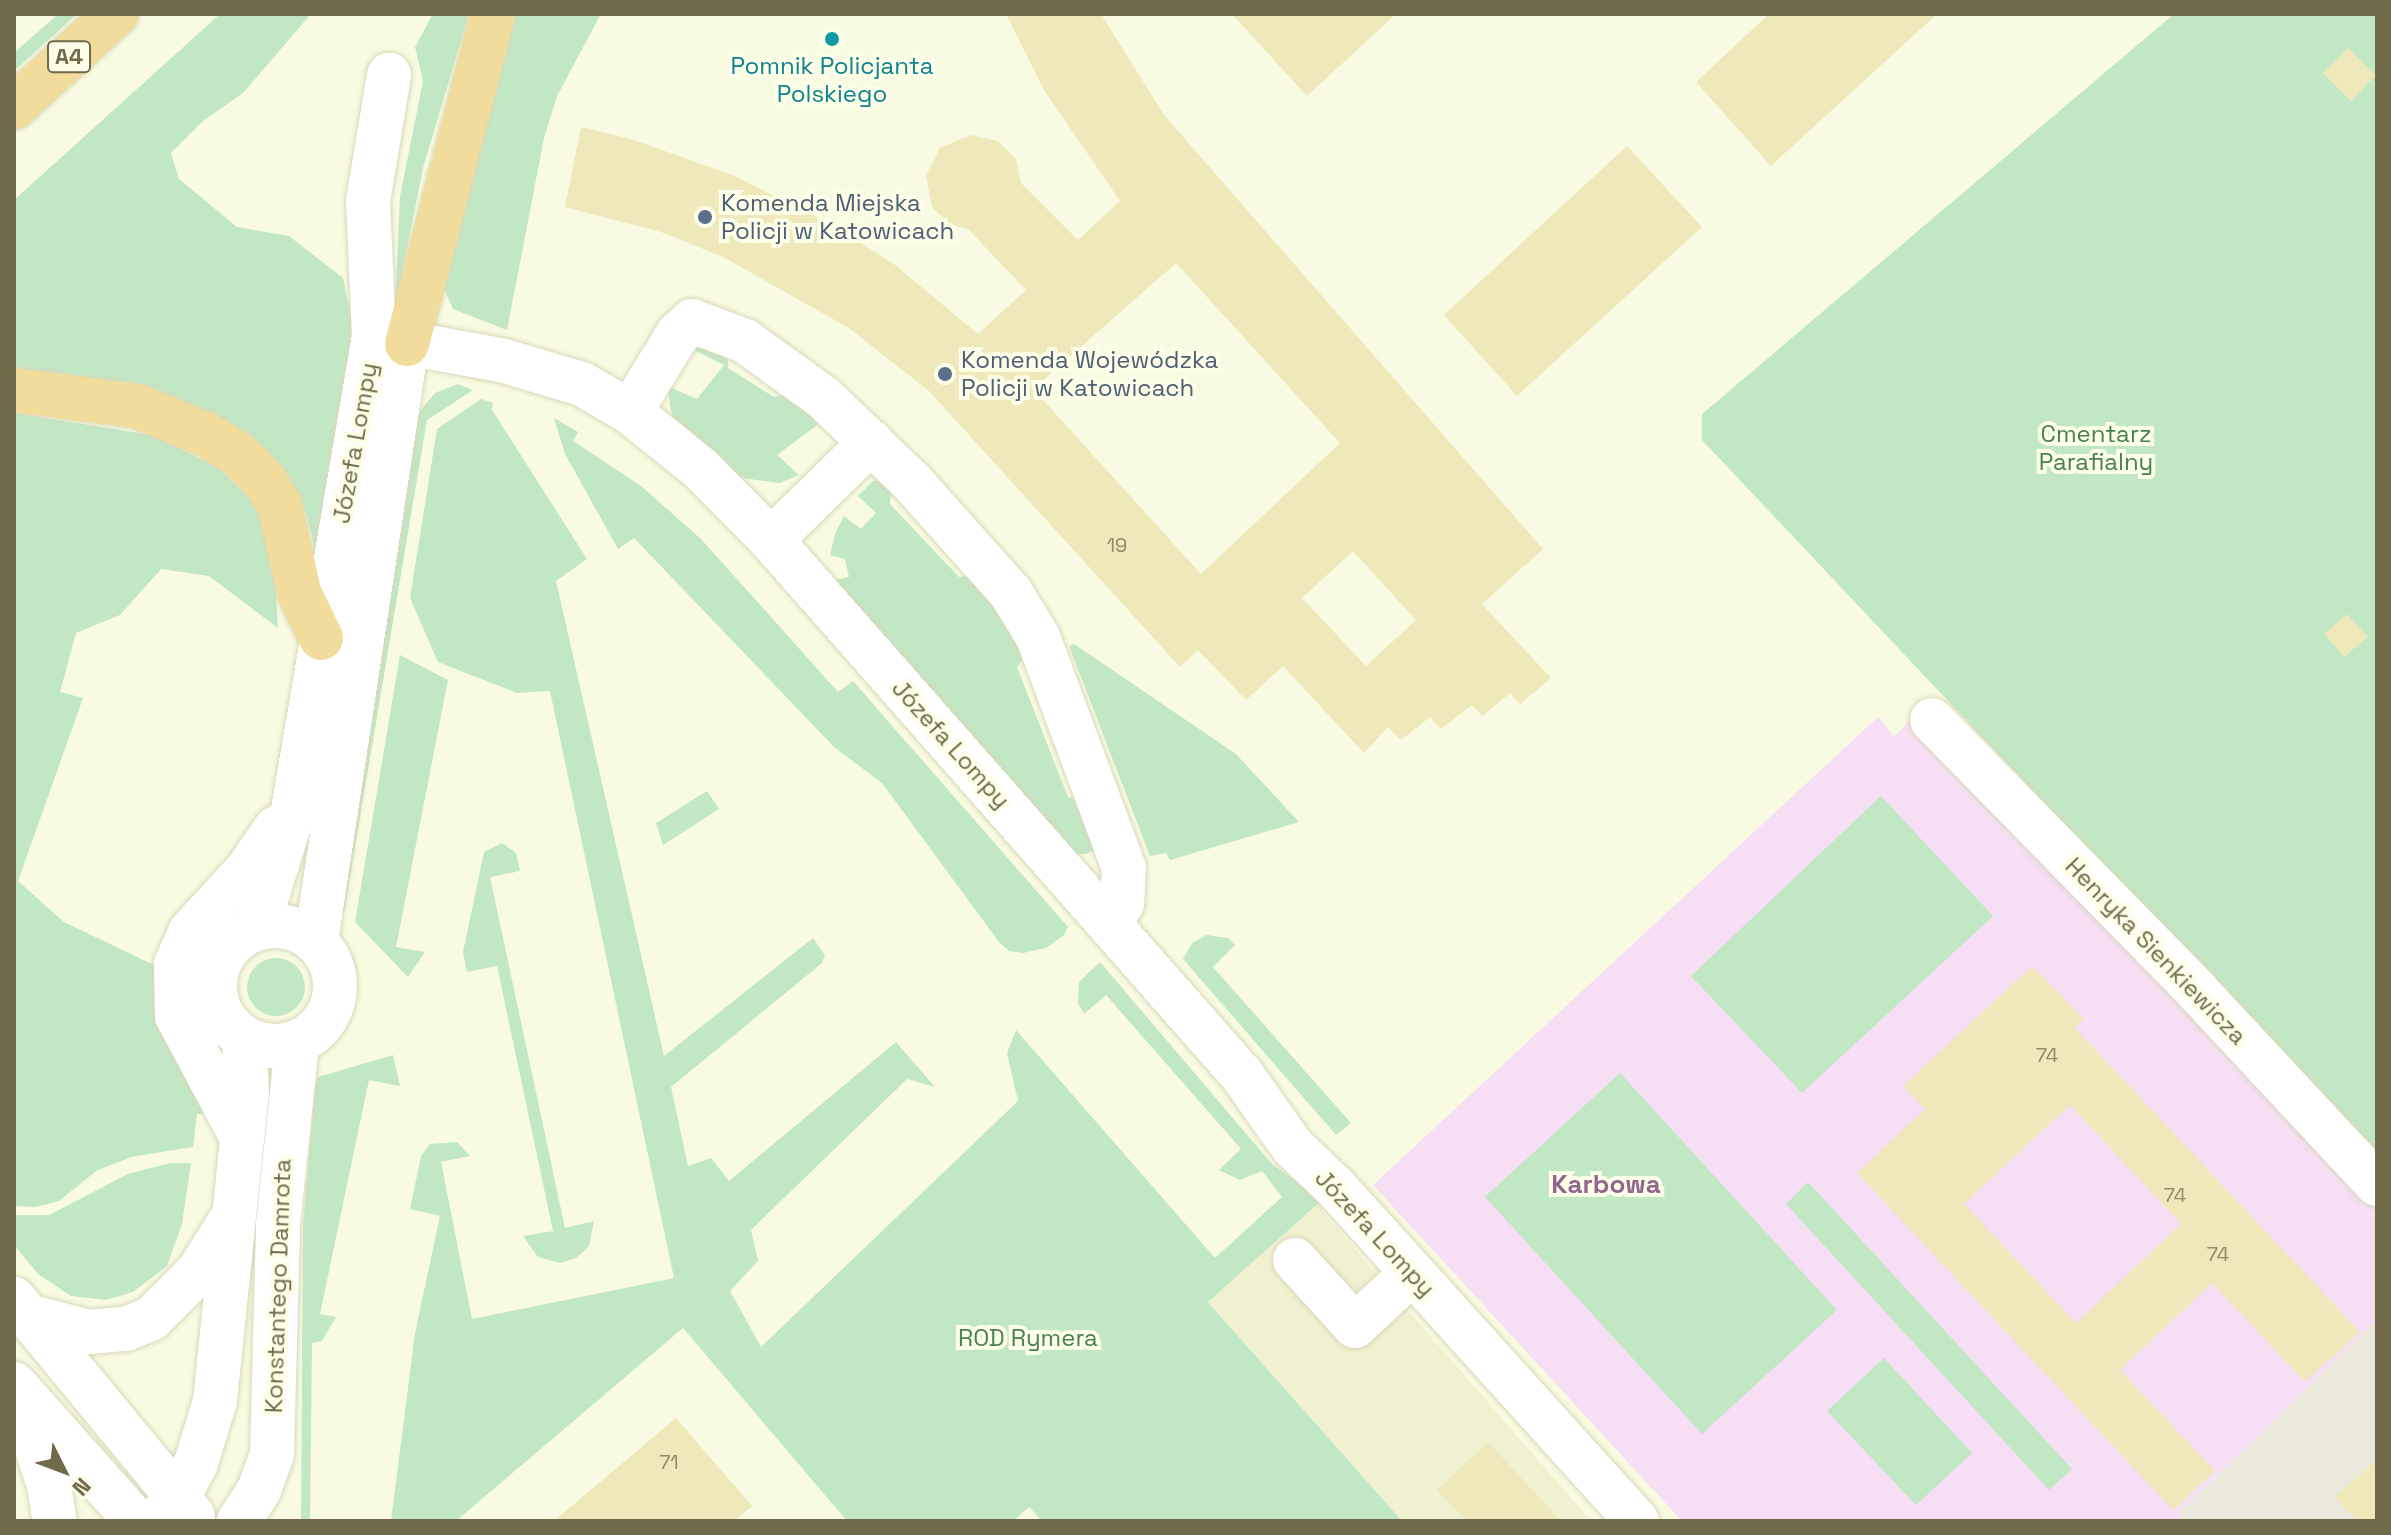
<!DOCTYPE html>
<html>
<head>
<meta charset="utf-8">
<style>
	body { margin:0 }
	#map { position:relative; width:2391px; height:1535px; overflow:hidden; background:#f8fbe1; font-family:"Space Grotesk",sans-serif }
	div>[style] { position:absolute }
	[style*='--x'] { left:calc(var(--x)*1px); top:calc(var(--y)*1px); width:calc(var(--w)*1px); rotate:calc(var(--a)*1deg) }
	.residential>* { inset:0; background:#f0f1d0 }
	.industrial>* { inset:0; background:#eae9dc }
	.education>* { inset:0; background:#f6def4 }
	.green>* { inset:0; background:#c1e7c4 }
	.round { border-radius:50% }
	.building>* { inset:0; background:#eee8bb }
	.roads { filter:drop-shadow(0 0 2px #d9d7b9) drop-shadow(0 0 2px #d9d7b9) }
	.minor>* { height:44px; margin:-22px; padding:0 22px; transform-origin:22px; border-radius:22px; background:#fff }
	.minor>.ring { margin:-22px; padding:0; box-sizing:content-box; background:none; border:44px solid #fff; border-radius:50% }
	.highway>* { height:44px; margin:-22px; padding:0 22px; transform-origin:22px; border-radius:22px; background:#f2dc9b }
	.dots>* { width:22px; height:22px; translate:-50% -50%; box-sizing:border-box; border:4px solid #fcfee7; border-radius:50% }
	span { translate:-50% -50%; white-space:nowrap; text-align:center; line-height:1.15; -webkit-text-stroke:8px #fcfee7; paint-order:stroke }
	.number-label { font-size:20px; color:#908a66 }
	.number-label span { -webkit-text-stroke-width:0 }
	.shield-label span { padding:2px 6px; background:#fcfee7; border:2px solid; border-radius:6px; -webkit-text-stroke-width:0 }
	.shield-label { font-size:22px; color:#706a4a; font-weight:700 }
	.culture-label { font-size:24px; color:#0d838f }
	.service-label { font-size:24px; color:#4e5e75 }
	.left { translate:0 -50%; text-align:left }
	.park-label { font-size:24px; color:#488153 }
	.street-label { font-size:24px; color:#706a4a }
	.neighbourhood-label { font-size:26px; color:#93668d; font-weight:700 }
	.frame { position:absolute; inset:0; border:16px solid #706a4a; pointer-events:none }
	.north { position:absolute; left:24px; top:1431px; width:80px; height:80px; -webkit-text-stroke:6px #fcfee7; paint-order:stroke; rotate:132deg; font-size:22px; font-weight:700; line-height:32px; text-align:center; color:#706a4a }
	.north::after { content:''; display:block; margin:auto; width:28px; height:36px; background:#706a4a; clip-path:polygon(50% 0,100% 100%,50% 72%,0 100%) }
</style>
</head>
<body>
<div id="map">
	<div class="residential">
		<i style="clip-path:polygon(1322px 1200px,1321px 1210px,1591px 1521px,1402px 1521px,1208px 1301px)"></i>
	</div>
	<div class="industrial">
		<i style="clip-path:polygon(2377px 1320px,2377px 1521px,2184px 1521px,2178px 1514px)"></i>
	</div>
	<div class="education">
		<i style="clip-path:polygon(1918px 714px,2377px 1206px,2377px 1320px,2178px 1514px,2184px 1521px,1682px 1521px,1373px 1185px,1878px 717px,1894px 736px)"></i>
	</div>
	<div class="green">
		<i style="clip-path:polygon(58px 14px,77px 14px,14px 71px,14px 53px)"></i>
		<i style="clip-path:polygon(220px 14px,311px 14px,243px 93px,203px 121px,171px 153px,179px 179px,237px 227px,289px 236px,343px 278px,353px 327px,316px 553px,306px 513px,284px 477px,14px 372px,14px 200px)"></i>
		<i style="clip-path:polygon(433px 14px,469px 14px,423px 168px,395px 309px,400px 196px,423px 81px,415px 47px)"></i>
		<i style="clip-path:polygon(512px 14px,601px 14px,557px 96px,544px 138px,507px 330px,453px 309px,441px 283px)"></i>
		<i style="clip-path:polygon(2174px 14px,2377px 14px,2377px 1156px,1702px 440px,1702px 414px)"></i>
		<i style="clip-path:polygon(708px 345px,727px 349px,728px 368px,774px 397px,795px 393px,825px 419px,777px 455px,799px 475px,780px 483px,742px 478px,672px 416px,667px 386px,697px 399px,724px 365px,694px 350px)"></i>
		<i style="clip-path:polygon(458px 384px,473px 390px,427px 420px,344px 912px,336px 903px,415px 417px,435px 393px)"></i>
		<i style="clip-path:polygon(481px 399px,493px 403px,492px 410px,587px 559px,556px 581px,664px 1056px,813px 938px,825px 955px,822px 963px,671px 1087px,688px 1166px,711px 1158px,729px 1181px,896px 1042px,935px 1087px,907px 1079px,751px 1230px,758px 1261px,730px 1291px,761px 1347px,1018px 1101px,1007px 1053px,1016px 1030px,1215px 1258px,1282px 1197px,1262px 1171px,1240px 1180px,1219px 1170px,1241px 1149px,1106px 995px,1084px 1014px,1078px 1003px,1079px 982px,1100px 962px,1272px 1164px,1322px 1200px,1208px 1302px,1402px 1521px,1042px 1521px,1029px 1507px,1013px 1521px,847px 1521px,683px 1328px,456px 1521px,391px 1521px,415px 1333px,440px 1216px,410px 1209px,421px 1156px,430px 1144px,457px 1142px,470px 1156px,441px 1162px,472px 1319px,674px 1278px,550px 691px,517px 693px,438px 662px,410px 598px,437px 429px)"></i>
		<i style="clip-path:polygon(14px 413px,152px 435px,219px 468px,260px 509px,274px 563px,278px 628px,209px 576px,161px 569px,120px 615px,76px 633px,60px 692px,83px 698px,18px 881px,64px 922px,156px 966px,206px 1114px,197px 1114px,193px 1147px,131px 1157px,96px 1171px,59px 1201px,35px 1207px,14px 1206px)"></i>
		<i style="clip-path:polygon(554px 418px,578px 432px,573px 441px,641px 486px,701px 539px,838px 692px,853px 681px,1068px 927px,1064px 935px,1046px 948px,1023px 953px,1009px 951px,999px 942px,882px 783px,834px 747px,634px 538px,618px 549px,565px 454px)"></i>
		<i style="clip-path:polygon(884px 480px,892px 483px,890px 504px,959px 577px,976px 575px,1028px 651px,1017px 667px,1068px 797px,1091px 804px,1094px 850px,1086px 854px,1074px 854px,834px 580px,849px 577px,845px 559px,830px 555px,835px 534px,844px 516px,861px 529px,876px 513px,858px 496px,873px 481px)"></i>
		<i style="clip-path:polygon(1074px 644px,1236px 754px,1299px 822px,1170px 860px,1166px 853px,1150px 856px,1069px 646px)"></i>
		<i style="clip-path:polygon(400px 655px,448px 680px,396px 947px,425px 952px,408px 977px,355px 922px)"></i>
		<i style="clip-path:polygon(707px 791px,719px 809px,663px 845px,656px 823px)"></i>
		<i style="clip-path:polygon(1881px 796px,1993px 916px,1802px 1093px,1691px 976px)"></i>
		<i style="clip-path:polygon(502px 843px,516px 853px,520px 871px,490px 877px,565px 1228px,594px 1221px,589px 1246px,576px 1258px,560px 1263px,538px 1257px,523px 1236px,553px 1231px,497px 966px,467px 972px,463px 952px,484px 852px)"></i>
		<i style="clip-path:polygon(1207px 935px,1228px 938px,1235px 945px,1213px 967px,1351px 1123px,1336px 1135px,1183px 959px,1192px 943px)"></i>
		<i class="round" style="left:247px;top:958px;width:58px;height:58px"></i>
		<i style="clip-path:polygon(393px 1055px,400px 1086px,369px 1080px,320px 1314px,336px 1317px,322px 1341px,312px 1343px,310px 1521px,301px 1521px,303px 1226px,315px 1087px,318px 1077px)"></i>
		<i style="clip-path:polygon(1620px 1073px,1837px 1310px,1702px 1434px,1485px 1197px)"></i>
		<i style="clip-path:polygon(170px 1163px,191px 1163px,182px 1224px,167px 1266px,133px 1292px,106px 1300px,71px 1296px,38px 1274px,14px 1245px,14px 1215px,49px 1215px,128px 1174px)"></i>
		<i style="clip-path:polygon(1808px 1182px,2072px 1469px,2049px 1490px,1786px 1204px)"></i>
		<i style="clip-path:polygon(1884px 1358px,1972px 1453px,1916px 1505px,1827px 1411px)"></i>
	</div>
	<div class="building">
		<i style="clip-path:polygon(evenodd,1006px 14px,1101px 14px,1164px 115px,1543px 549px,1482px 604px,1551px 678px,1520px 704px,1510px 693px,1482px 716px,1472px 705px,1441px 729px,1430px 717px,1401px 740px,1388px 727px,1364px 753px,1283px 666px,1246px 700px,1198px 650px,1180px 667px,929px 391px,849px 328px,723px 257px,661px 232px,565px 207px,581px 127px,631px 139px,732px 175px,838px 228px,895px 265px,978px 334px,1026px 290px,969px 230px,948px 223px,932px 207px,926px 175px,940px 148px,970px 135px,998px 141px,1016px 159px,1021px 183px,1078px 240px,1120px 201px,1044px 90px,1006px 14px,1176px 263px,1340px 443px,1201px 574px,1033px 389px,1176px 263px,1006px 14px,1353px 551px,1416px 620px,1366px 666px,1302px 598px,1353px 551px)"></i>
		<i style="clip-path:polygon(1232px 14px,1396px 14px,1307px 96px)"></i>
		<i style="clip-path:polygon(1769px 14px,1937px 14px,1771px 166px,1696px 82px)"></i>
		<i style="clip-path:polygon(2348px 48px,2376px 75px,2351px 101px,2323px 73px)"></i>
		<i style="clip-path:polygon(1627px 146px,1702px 227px,1517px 396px,1444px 315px)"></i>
		<i style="clip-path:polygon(2347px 614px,2368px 637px,2344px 657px,2324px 634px)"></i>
		<i style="clip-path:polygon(evenodd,2032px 966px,2084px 1019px,2074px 1027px,2360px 1332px,2305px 1382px,2212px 1283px,2120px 1370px,2215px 1471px,2173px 1510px,1857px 1173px,1925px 1109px,1903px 1086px,2032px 966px,2070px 1105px,2181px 1224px,2076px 1323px,1964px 1204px,2070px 1105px)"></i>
		<i style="clip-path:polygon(676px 1418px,752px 1506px,734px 1521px,554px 1521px)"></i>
		<i style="clip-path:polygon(1488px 1442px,1561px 1521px,1466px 1521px,1437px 1490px)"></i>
		<i style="clip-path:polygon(2377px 1459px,2377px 1521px,2358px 1521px,2335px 1497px)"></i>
	</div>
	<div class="roads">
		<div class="minor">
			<i style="--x:374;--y:337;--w:136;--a:-92.5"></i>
			<i style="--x:368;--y:201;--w:128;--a:-80.5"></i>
			<i style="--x:630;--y:412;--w:92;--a:-58.4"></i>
			<i style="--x:678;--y:334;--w:19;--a:-43"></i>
			<i style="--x:692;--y:321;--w:57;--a:20.7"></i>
			<i style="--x:745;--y:341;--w:97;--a:35.8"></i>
			<i style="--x:824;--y:398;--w:120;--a:43.7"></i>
			<i style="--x:911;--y:481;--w:150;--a:48.2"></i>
			<i style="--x:1011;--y:593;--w:52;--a:58.5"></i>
			<i style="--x:1038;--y:637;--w:246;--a:69.6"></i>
			<i style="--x:1124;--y:868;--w:35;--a:93"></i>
			<i style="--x:1122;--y:903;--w:24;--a:120"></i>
			<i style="--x:771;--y:540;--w:140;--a:-44.4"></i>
			<i style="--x:1932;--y:720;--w:379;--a:45.6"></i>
			<i style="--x:2197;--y:991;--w:264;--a:47"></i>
			<i class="ring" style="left:215px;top:926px;width:76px;height:76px"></i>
			<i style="--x:257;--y:928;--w:117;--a:-72.6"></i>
			<i style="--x:292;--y:816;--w:486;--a:-80.3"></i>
			<i style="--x:374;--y:337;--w:129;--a:10.3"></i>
			<i style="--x:501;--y:360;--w:84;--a:16.5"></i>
			<i style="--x:582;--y:384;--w:56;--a:30.3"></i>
			<i style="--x:630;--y:412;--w:90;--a:38.7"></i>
			<i style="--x:700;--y:468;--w:101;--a:45.4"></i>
			<i style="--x:771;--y:540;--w:713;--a:48.64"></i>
			<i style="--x:1242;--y:1075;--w:87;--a:54.8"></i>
			<i style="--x:1292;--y:1146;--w:61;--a:43.7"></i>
			<i style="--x:1336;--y:1188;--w:449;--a:47.9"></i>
			<i style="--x:316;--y:941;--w:604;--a:-81.33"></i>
			<i style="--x:240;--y:1134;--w:134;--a:-118.1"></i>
			<i style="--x:177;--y:1016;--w:52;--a:-91.1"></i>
			<i style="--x:176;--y:964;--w:35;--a:-66"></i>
			<i style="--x:190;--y:932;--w:84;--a:-47.4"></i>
			<i style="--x:247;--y:870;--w:51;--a:-55.4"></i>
			<i style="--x:1295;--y:1260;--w:89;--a:47.7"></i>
			<i style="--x:1355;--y:1326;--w:78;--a:-42.9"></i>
			<i style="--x:14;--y:1299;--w:281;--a:50.5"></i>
			<i style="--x:28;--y:1316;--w:63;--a:14.7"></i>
			<i style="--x:89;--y:1332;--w:37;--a:-5"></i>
			<i style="--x:126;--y:1329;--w:27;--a:-22"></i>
			<i style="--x:151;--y:1319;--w:66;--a:-45"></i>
			<i style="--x:198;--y:1272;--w:58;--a:-57.7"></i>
			<i style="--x:14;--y:1384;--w:183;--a:48.3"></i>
			<i style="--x:22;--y:1404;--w:85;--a:71.6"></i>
			<i style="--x:49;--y:1485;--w:36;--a:81"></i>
			<i style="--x:156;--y:1521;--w:33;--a:-47"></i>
			<i style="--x:178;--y:1497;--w:38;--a:-62"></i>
			<i style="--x:196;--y:1463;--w:65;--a:-73"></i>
			<i style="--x:215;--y:1401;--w:310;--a:-84.1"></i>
			<i style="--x:247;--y:1093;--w:54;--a:-93.2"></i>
			<i style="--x:239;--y:1521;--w:37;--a:-57"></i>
			<i style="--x:259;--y:1490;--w:37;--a:-70"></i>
			<i style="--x:272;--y:1455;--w:230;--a:-88.5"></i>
			<i style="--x:278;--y:1225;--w:183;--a:-84"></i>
		</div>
		<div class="highway">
			<i style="--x:14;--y:107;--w:138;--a:-42.4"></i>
			<i style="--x:407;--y:344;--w:341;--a:-75.4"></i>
			<i style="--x:14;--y:390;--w:124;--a:7.4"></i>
			<i style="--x:137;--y:406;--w:76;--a:22.5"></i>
			<i style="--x:207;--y:435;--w:39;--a:32"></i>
			<i style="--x:240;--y:456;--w:34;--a:45"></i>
			<i style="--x:264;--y:480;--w:31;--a:58"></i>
			<i style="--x:280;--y:506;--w:88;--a:77.5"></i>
			<i style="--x:299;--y:592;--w:51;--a:64.4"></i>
		</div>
	</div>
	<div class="dots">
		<i style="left:832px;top:39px;background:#0f9aa8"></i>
		<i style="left:705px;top:217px;background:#5c6f8a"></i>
		<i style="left:945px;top:374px;background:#5c6f8a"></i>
	</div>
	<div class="number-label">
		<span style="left:1117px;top:545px">19</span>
		<span style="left:2047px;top:1055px">74</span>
		<span style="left:2175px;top:1195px">74</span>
		<span style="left:2218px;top:1254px">74</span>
		<span style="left:669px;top:1462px">71</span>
	</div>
	<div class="shield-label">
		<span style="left:69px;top:57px">A4</span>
	</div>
	<div class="culture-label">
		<span style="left:832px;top:80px">Pomnik Policjanta<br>Polskiego</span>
	</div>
	<div class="service-label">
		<span class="left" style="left:721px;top:217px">Komenda Miejska<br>Policji w Katowicach</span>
		<span class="left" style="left:961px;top:374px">Komenda Wojewódzka<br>Policji w Katowicach</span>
	</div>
	<div class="park-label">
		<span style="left:2096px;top:448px">Cmentarz<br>Parafialny</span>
		<span style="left:1028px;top:1338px">ROD Rymera</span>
	</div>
	<div class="street-label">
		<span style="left:355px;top:443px;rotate:-80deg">Józefa Lompy</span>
		<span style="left:951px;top:744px;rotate:48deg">Józefa Lompy</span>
		<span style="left:2156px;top:951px;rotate:46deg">Henryka Sienkiewicza</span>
		<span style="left:1375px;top:1233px;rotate:47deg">Józefa Lompy</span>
		<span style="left:278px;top:1286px;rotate:-88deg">Konstantego Damrota</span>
	</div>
	<div class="neighbourhood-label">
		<span style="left:1606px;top:1185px">Karbowa</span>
	</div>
	<div class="frame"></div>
	<div class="north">N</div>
</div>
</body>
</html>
